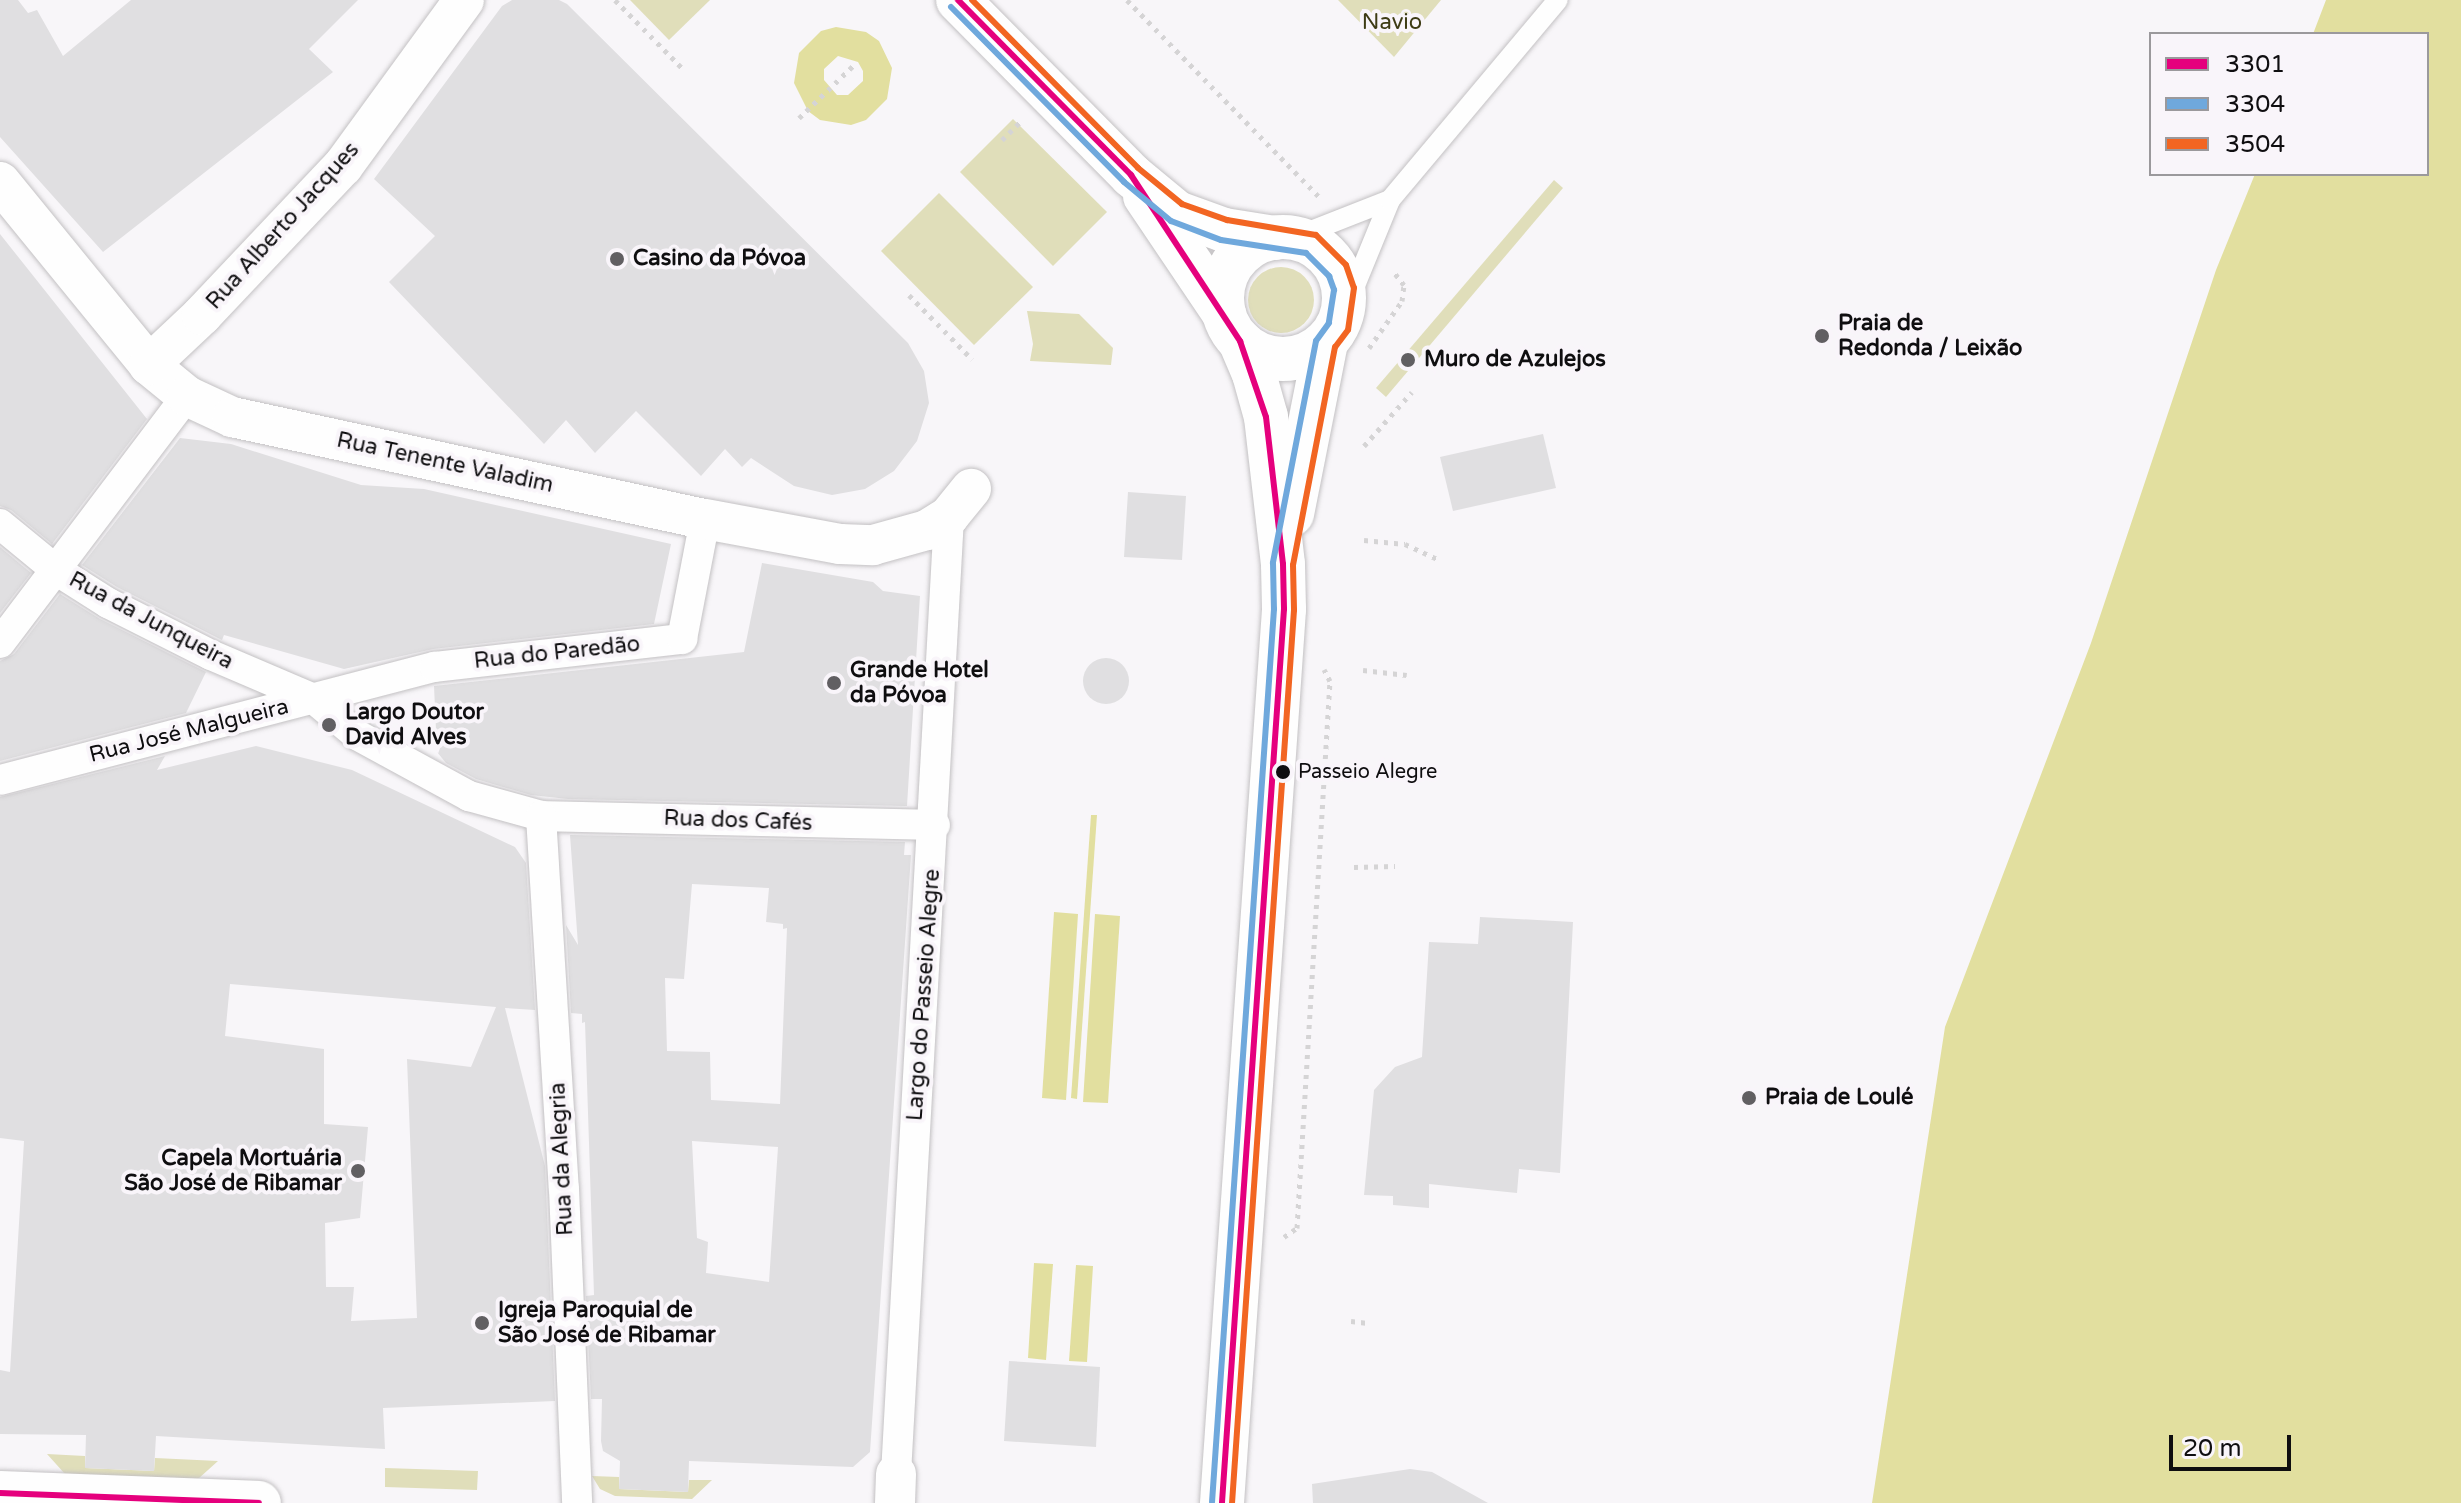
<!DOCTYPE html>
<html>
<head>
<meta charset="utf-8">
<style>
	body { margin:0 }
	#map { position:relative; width:2461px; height:1503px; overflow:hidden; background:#f8f6f9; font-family:"Varela Round",sans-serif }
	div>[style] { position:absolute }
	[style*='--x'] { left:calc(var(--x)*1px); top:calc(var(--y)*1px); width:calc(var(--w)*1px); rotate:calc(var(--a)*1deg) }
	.green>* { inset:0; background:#e0deba }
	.round { border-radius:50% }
	.water>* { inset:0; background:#e2df9f }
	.building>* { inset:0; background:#e0dfe1 }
	.path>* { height:5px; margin-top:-2.5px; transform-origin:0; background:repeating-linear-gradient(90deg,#d5d4d5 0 4px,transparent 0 10px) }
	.roads { filter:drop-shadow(0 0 2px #c3c1c3) drop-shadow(0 0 2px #c3c1c3) }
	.service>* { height:20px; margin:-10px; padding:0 10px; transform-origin:10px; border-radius:10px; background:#fefefe }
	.pedestrian>* { height:30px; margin:-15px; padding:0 15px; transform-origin:15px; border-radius:15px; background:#fefefe }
	.minor>* { height:40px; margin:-20px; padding:0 20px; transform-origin:20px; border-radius:20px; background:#fefefe }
	.secondary>* { height:44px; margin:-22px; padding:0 22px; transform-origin:22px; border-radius:22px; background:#fefefe }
	.secondary>.ring { margin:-22px; padding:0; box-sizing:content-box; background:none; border:44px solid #fefefe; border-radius:50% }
	.bus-1>* { height:6px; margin:-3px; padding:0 3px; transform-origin:3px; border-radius:3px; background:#e5007d }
	.bus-2>* { height:6px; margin:-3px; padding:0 3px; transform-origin:3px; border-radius:3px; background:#6fa8dc }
	.bus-3>* { height:6px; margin:-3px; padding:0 3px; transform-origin:3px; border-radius:3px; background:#f26522 }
	.dots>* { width:22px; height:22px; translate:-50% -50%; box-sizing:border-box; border:4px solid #f9f5fa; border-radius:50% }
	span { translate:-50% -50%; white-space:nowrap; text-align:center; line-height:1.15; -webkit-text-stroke:8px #f9f5fa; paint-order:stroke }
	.bus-label { font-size:20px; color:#0f0e10 }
	.left { translate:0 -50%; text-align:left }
	.park-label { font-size:22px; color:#3e3c15 }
	.street-label { font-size:22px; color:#0f0e10 }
	.poi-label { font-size:22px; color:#0f0e10; font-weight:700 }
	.right { translate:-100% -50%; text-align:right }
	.legend { position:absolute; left:2149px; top:32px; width:280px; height:144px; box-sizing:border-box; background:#f9f5fa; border:2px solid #9b999c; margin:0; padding:10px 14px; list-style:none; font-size:24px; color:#0f0e10 }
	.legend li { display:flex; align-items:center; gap:16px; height:40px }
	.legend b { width:40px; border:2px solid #9b999c }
	.scale { position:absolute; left:2169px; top:1435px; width:122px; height:36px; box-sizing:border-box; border:4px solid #0f0e10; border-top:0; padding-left:10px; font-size:24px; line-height:28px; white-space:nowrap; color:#0f0e10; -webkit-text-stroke:6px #f9f5fa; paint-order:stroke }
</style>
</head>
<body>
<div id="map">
	<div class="green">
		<i style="clip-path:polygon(630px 0,710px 0,669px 40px)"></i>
		<i style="clip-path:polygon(1338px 0,1441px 0,1394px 57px)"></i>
		<i style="clip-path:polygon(1013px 119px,1107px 212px,1053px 266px,960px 172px)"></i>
		<i style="clip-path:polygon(1554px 180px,1563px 188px,1386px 397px,1376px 388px)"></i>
		<i style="clip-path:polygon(939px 193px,1033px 287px,974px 345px,881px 251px)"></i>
		<i class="round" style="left:1248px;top:267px;width:66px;height:66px"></i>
		<i style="clip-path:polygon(1027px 311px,1079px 314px,1113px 348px,1111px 365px,1030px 361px,1033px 344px)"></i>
		<i style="clip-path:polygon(47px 1454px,85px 1456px,85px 1468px,154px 1471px,155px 1458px,218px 1461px,198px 1479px,65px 1474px)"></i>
		<i style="clip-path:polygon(385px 1468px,478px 1471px,477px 1490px,385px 1487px)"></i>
		<i style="clip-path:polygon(592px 1476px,619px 1477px,619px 1489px,688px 1492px,689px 1480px,712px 1480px,692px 1499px,615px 1496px,600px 1489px)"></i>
	</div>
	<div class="water">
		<i style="clip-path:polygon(2326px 0,2461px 0,2461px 1503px,1872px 1503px,1945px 1027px,2091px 643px,2216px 270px,2255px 174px,2427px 174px,2427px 34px,2313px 34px)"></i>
		<i style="clip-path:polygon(evenodd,836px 27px,866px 32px,879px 41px,892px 68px,887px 99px,866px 120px,851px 125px,820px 120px,808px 111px,794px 83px,799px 53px,821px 31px,836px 27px,838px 56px,858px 62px,863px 71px,863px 81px,848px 95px,837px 95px,824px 80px,824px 69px,838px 56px)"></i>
		<i style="clip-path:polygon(1091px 815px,1097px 815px,1077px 1099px,1071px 1098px)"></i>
		<i style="clip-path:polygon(1054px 912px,1078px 914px,1066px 1100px,1042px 1098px)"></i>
		<i style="clip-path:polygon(1095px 914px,1120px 916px,1108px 1103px,1083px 1102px)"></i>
		<i style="clip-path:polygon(1034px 1263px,1053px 1264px,1046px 1360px,1028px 1358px)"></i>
		<i style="clip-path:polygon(1076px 1265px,1093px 1266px,1087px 1362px,1069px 1361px)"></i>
	</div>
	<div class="building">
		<i style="clip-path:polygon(0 0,18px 0,28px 13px,37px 10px,63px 56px,131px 0,358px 0,309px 49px,333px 72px,103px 252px,0 137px)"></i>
		<i style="clip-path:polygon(512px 0,559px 0,567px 4px,908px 343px,924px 371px,929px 403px,917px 441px,894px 471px,865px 489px,832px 495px,794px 486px,751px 458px,742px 467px,725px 449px,701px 476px,636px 411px,595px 453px,566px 420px,544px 444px,389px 282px,435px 236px,374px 179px,502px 6px)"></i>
		<i style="clip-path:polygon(0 234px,147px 419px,52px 544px,11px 510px,0 506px)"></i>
		<i style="clip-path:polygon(1543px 434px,1556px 488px,1453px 511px,1440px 457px)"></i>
		<i style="clip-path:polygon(180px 438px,231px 444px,361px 485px,424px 489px,671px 544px,654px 624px,433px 649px,344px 669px,224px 635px,222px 640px,117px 587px,82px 565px)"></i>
		<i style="clip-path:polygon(1128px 492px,1186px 496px,1182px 560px,1124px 557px)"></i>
		<i style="clip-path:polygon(0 547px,31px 573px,0 613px)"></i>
		<i style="clip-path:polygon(762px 563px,873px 582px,883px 591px,920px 596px,907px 806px,568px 799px,531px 795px,476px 779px,446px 763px,437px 752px,434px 686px,744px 652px)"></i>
		<i style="clip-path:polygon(60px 594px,100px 619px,206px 672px,186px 713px,0 761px,0 661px,14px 654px)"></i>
		<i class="round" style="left:1083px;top:658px;width:46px;height:46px"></i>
		<i style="clip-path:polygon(evenodd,256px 746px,352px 770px,515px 847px,526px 863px,535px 1010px,505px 1008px,545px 1166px,555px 1401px,383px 1408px,385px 1449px,156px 1436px,154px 1471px,85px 1468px,86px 1435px,0 1434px,0 1370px,10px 1372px,24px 1141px,0 1138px,0 797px,165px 756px,157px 770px,256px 746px,230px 984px,496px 1007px,471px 1067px,407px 1059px,417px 1318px,351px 1321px,354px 1287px,326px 1287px,325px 1223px,360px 1218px,368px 1127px,324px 1124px,324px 1049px,225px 1036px,230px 984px)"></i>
		<i style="clip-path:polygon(evenodd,570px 835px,905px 842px,904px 855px,911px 855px,870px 1452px,853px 1467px,689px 1461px,688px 1492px,619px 1489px,620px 1461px,603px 1451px,601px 1441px,602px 1399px,591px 1399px,586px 1296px,594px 1295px,585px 1022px,582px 1023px,582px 1014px,571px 1013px,566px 925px,578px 945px,570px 835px,692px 884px,769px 888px,766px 922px,783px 924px,783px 929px,787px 928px,780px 1104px,711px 1100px,710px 1052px,667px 1051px,665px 978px,684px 979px,692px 884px,570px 835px,692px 1141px,778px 1147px,769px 1282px,706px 1273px,708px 1242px,697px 1238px,692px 1141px)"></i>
		<i style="clip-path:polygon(1480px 917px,1573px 922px,1560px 1173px,1519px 1169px,1517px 1193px,1429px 1184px,1429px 1208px,1393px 1205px,1393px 1196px,1364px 1195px,1374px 1090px,1395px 1067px,1422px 1057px,1429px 942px,1478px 944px)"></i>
		<i style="clip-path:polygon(1009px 1361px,1100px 1367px,1096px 1447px,1004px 1441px)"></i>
		<i style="clip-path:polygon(1410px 1469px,1432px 1472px,1488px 1503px,1313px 1503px,1312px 1484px)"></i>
	</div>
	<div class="path">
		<i style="--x:615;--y:0;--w:98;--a:45.4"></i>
		<i style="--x:1127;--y:0;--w:275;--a:45.7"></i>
		<i style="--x:799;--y:118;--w:79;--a:-44"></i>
		<i style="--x:1002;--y:140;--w:27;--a:-45"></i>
		<i style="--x:909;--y:295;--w:90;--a:45.5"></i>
		<i style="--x:1369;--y:348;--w:57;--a:-54.9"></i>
		<i style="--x:1402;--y:301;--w:16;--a:-83"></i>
		<i style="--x:1404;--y:285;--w:16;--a:-128"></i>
		<i style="--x:1364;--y:446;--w:72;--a:-48.4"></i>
		<i style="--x:1364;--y:540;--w:41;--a:5.6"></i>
		<i style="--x:1405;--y:544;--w:38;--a:25"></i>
		<i style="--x:1363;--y:670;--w:44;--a:6.5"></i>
		<i style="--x:1354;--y:867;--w:41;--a:-1.4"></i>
		<i style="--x:1284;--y:1237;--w:16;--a:-35"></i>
		<i style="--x:1297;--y:1228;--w:548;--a:-86.55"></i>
		<i style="--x:1330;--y:681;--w:13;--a:-117"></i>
		<i style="--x:1351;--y:1321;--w:17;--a:7"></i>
	</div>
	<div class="roads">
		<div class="service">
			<i style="--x:1293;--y:238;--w:104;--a:-21.4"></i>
			<i style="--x:1338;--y:327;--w:137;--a:-67.7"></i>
			<i style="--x:1390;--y:200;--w:261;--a:-50"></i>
		</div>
		<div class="pedestrian">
			<i style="--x:0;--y:524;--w:72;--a:39.4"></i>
			<i style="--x:56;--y:570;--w:62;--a:32.4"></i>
			<i style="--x:108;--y:603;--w:115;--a:26.8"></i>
			<i style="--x:211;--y:655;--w:112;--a:23.1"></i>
			<i style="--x:314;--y:699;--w:56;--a:39.9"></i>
			<i style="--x:357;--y:735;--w:128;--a:28.6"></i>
			<i style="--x:469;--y:796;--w:75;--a:15.5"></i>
			<i style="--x:541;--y:816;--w:394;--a:1.3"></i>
			<i style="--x:0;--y:643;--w:310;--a:-52.9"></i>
			<i style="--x:0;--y:780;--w:449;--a:-14.6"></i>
			<i style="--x:435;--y:667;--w:249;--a:-6.5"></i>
			<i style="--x:682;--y:639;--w:122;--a:-79.1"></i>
			<i style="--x:541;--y:816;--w:374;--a:86.5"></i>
			<i style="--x:564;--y:1189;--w:314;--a:87.6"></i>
			<i style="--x:896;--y:1474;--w:959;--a:-86.83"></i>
		</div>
		<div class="minor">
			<i style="--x:0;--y:182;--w:236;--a:50.8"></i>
			<i style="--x:149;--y:365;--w:49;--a:39.2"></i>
			<i style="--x:187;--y:396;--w:50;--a:25"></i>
			<i style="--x:232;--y:417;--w:484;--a:12.2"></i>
			<i style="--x:705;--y:519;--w:137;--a:10.5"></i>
			<i style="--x:840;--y:544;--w:33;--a:2"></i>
			<i style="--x:873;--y:545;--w:56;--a:-15.5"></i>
			<i style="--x:927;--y:530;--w:26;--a:-32"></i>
			<i style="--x:949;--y:516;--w:35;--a:-51"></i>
			<i style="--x:149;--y:365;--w:73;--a:-43.3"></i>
			<i style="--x:202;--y:315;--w:205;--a:-46.6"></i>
			<i style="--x:343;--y:166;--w:205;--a:-53.9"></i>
			<i style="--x:895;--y:1503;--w:29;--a:-88"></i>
		</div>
		<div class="secondary">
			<i style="--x:958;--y:0;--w:246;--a:45.3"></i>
			<i style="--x:1131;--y:175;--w:60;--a:39.6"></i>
			<i style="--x:1177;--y:213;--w:50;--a:19.9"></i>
			<i style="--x:1224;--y:230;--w:51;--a:9.1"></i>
			<i style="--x:1145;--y:196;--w:141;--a:56"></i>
			<i class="ring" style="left:1222px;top:237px;width:78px;height:78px"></i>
			<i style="--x:1292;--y:514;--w:174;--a:-78.8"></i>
			<i style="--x:0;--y:1493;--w:259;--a:2.2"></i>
			<i style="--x:1222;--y:1503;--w:896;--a:-86.03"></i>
			<i style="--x:1284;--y:609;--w:45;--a:-91.3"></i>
			<i style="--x:1283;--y:564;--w:148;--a:-96.6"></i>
			<i style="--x:1266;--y:417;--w:45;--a:-105.6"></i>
			<i style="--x:1254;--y:374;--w:36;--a:-113"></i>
		</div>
	</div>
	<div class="bus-1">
		<i style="--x:958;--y:0;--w:246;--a:45.3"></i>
		<i style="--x:1131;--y:175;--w:199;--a:56.7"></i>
		<i style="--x:1240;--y:341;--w:80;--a:71.1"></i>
		<i style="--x:1266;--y:417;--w:148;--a:83.4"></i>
		<i style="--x:1283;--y:564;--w:45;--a:88.7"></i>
		<i style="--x:1284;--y:609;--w:896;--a:93.97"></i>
		<i style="--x:0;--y:1493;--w:259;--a:2.2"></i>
	</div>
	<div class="bus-2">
		<i style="--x:951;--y:7;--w:246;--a:45.3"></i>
		<i style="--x:1124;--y:182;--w:61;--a:39.7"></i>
		<i style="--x:1171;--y:221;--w:53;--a:20.8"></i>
		<i style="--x:1221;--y:240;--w:86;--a:8.7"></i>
		<i style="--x:1306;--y:253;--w:33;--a:45"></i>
		<i style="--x:1329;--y:276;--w:15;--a:70"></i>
		<i style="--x:1334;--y:290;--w:33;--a:99"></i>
		<i style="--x:1329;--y:323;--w:22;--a:126"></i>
		<i style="--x:1316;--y:341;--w:226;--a:101"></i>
		<i style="--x:1273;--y:563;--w:46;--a:88.8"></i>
		<i style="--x:1274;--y:609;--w:895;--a:93.97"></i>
	</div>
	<div class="bus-3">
		<i style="--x:972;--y:0;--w:236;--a:45.3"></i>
		<i style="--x:1138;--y:168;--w:57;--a:39.3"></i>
		<i style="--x:1182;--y:204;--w:48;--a:19.6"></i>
		<i style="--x:1227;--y:220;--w:90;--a:9.6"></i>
		<i style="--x:1316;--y:235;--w:42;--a:45"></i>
		<i style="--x:1346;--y:265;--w:24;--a:71"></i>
		<i style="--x:1354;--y:288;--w:42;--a:98.1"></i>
		<i style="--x:1348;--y:330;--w:21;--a:127"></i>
		<i style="--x:1335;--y:347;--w:222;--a:100.9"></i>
		<i style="--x:1293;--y:565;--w:45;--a:88.7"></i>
		<i style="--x:1294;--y:610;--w:895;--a:93.97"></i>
	</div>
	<div class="dots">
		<i style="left:617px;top:259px;background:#615f62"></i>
		<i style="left:1822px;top:336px;background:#615f62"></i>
		<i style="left:1408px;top:360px;background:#615f62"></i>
		<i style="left:834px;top:683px;background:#615f62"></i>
		<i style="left:329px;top:725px;background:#615f62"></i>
		<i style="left:1283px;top:772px;background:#0f0e10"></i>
		<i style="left:1749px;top:1098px;background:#615f62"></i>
		<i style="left:358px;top:1171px;background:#615f62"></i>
		<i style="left:482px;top:1323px;background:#615f62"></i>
	</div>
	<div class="bus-label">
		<span class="left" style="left:1298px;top:772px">Passeio Alegre</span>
	</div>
	<div class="park-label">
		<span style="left:1392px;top:23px">Navio</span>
	</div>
	<div class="street-label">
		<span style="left:283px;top:226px;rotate:-48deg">Rua Alberto Jacques</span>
		<span style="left:445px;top:463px;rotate:12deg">Rua Tenente Valadim</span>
		<span style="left:151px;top:621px;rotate:28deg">Rua da Junqueira</span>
		<span style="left:557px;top:653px;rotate:-6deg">Rua do Paredão</span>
		<span style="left:189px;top:731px;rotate:-14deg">Rua José Malgueira</span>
		<span style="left:738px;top:821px;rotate:2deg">Rua dos Cafés</span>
		<span style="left:924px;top:995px;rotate:-86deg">Largo do Passeio Alegre</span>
		<span style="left:562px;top:1159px;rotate:-93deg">Rua da Alegria</span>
	</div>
	<div class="poi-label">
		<span class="left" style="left:633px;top:259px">Casino da Póvoa</span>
		<span class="left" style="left:1838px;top:336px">Praia de<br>Redonda / Leixão</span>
		<span class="left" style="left:1424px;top:360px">Muro de Azulejos</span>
		<span class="left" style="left:850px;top:683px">Grande Hotel<br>da Póvoa</span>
		<span class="left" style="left:345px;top:725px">Largo Doutor<br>David Alves</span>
		<span class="left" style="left:1765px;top:1098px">Praia de Loulé</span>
		<span class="right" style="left:342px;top:1171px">Capela Mortuária<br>São José de Ribamar</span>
		<span class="left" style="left:498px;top:1323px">Igreja Paroquial de<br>São José de Ribamar</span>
	</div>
	<ul class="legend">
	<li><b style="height:10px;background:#e5007d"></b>3301</li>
	<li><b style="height:10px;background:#6fa8dc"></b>3304</li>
	<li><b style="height:10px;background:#f26522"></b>3504</li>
	</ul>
	<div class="scale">20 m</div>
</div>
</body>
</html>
